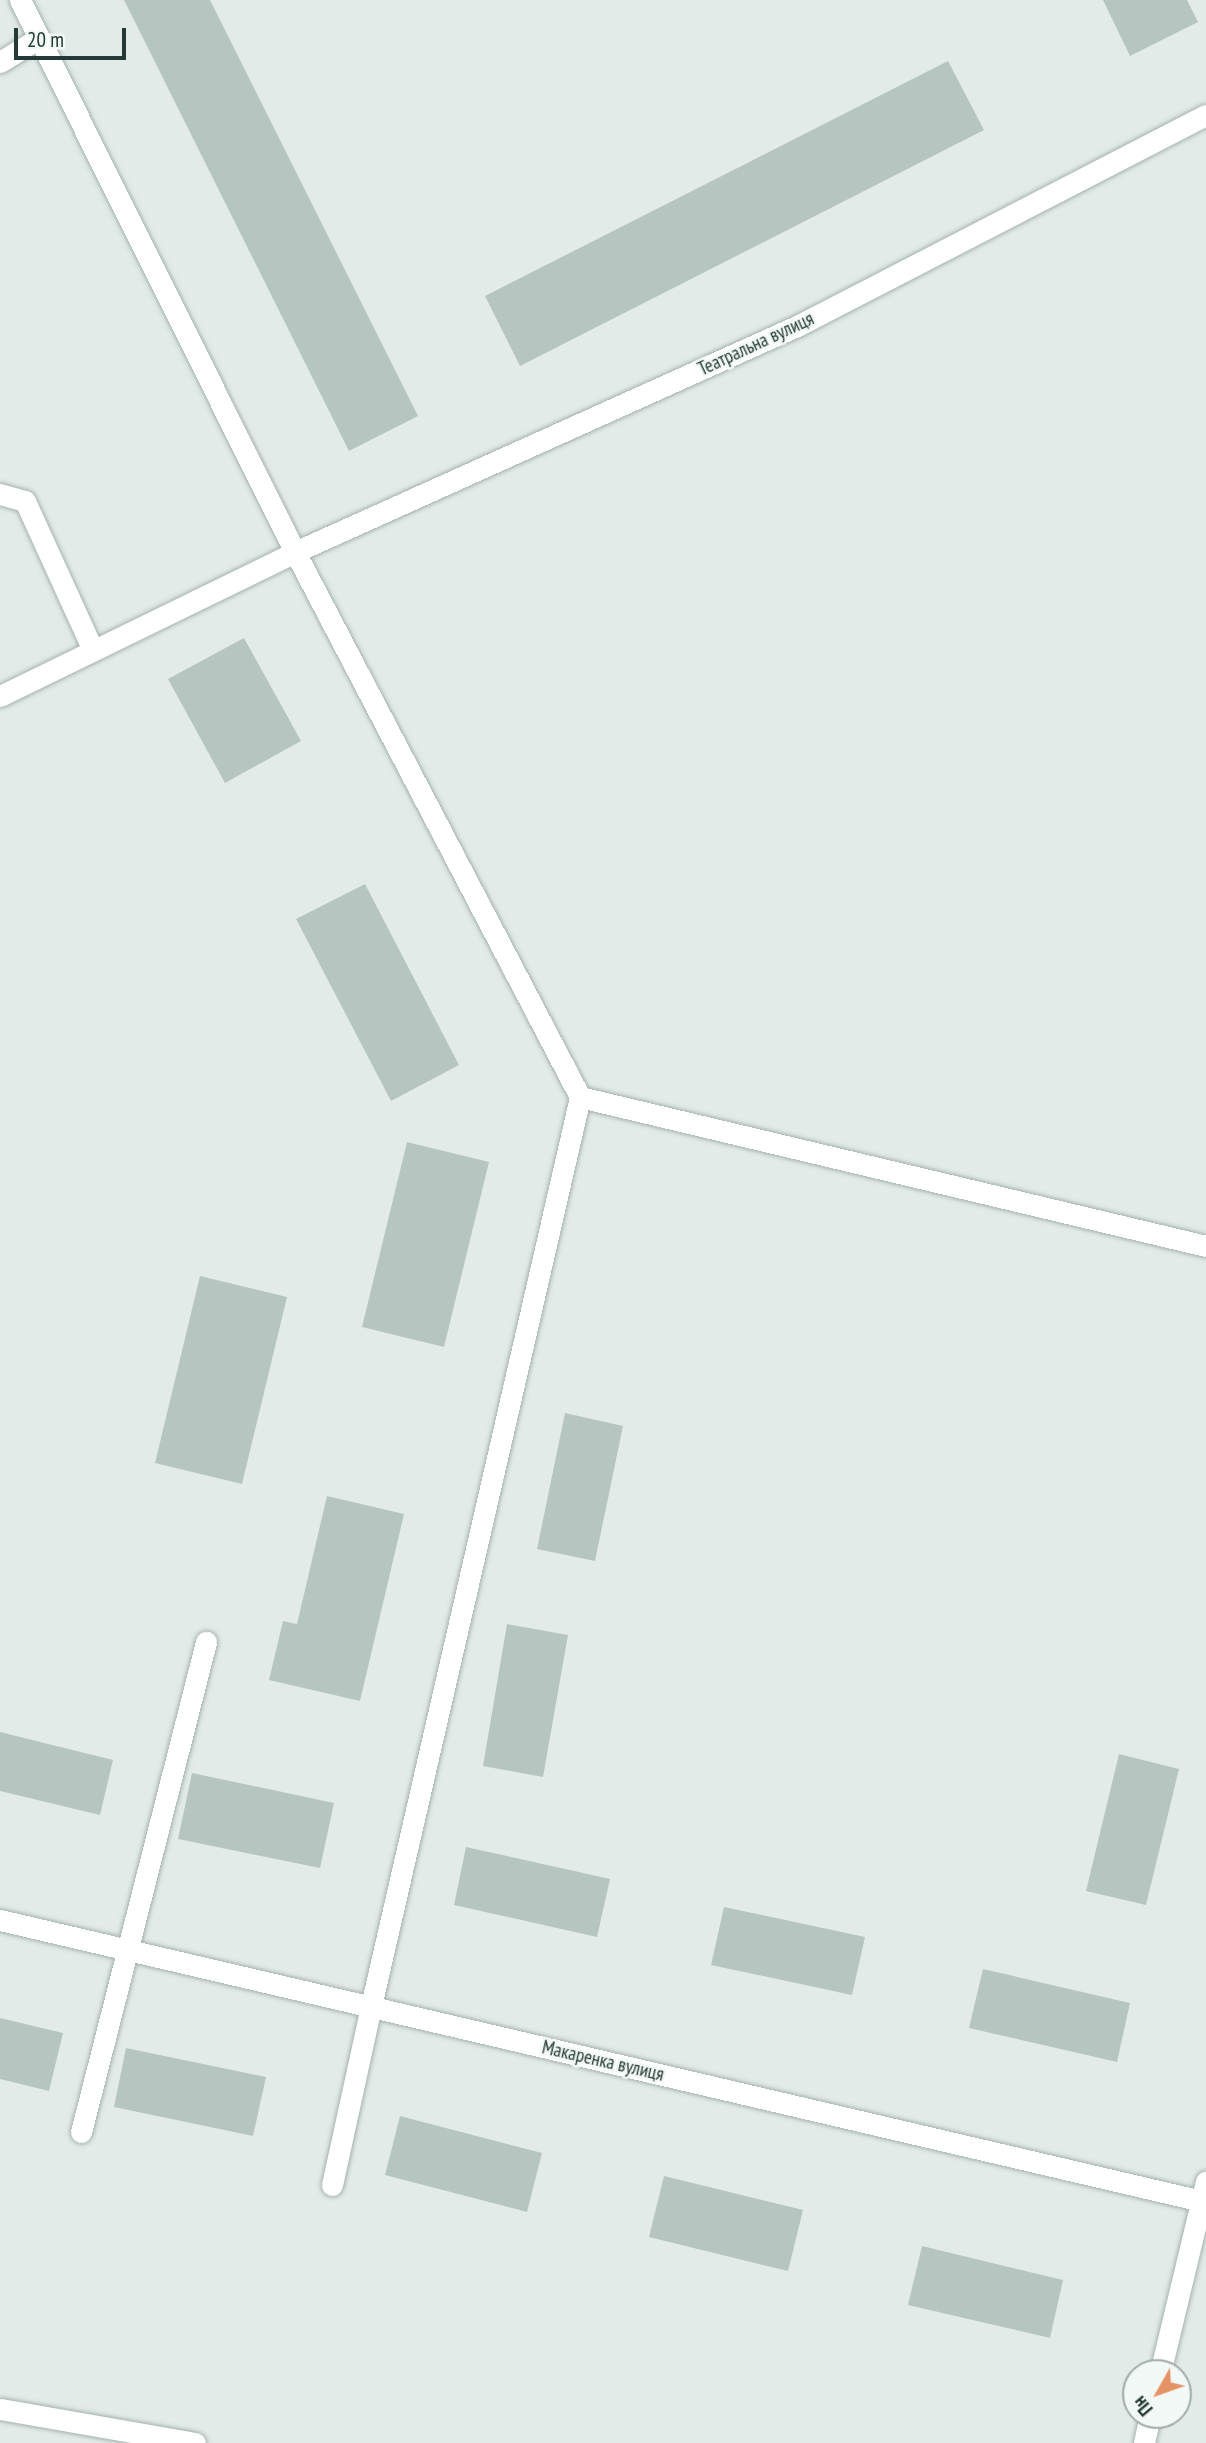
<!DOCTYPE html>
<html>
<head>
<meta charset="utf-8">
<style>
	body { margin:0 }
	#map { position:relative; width:1206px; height:2443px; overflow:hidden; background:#e2ebe8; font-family:"PT Sans Narrow",sans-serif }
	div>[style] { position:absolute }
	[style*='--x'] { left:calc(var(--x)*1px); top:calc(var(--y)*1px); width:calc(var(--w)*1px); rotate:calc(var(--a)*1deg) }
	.building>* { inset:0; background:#b7c5c1 }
	.roads { filter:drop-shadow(0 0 2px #a5b2af) drop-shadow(0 0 2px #a5b2af) }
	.lane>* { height:21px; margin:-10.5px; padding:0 10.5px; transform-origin:10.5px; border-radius:10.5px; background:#fff }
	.street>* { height:21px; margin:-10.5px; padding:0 10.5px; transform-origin:10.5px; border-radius:10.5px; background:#fff }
	.secondary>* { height:21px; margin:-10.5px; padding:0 10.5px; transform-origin:10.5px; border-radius:10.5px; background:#fff }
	span { translate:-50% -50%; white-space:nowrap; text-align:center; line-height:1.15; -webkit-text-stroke:5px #f2f8f5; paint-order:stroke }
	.street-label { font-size:19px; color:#243a36 }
	.north { position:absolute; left:1122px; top:2359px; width:70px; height:70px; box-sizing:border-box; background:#f2f8f5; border:2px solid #a0aca9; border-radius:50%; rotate:230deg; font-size:19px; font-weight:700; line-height:28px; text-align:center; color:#243a36 }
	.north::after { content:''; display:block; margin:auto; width:24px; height:32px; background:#e59366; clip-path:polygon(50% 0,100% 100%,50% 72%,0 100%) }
	.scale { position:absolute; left:14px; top:28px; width:112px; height:32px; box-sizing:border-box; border:4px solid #243a36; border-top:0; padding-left:9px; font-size:21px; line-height:24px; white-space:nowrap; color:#243a36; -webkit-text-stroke:5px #f2f8f5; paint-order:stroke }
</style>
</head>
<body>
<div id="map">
	<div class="building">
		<i style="clip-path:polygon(124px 0,210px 0,418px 416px,349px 451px)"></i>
		<i style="clip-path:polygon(1103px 0,1187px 0,1198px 22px,1130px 56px)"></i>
		<i style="clip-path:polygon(948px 61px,984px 130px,520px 366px,485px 296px)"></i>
		<i style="clip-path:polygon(244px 638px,301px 741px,225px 783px,168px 679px)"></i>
		<i style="clip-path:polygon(365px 884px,459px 1065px,391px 1101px,296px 919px)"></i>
		<i style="clip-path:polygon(407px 1142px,489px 1162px,444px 1347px,362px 1327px)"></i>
		<i style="clip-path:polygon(200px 1276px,287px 1297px,242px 1484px,155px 1463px)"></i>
		<i style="clip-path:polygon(565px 1413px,623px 1426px,595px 1561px,537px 1549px)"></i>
		<i style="clip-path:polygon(327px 1496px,404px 1514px,360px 1701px,269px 1680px,283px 1621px,297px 1624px)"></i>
		<i style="clip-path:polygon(507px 1624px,568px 1635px,543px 1777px,483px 1766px)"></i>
		<i style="clip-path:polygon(0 1732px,113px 1760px,100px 1815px,0 1791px)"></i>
		<i style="clip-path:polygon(1119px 1754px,1179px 1769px,1146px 1905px,1086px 1891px)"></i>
		<i style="clip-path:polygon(192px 1773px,334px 1803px,320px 1868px,178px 1839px)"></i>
		<i style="clip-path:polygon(466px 1847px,610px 1879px,597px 1937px,454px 1905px)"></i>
		<i style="clip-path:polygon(724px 1907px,865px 1937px,852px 1995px,711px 1965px)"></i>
		<i style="clip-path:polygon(983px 1969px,1130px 2003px,1117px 2062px,969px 2028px)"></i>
		<i style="clip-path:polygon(0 2018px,63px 2033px,49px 2091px,0 2079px)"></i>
		<i style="clip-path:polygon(126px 2048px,266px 2077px,253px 2136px,114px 2107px)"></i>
		<i style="clip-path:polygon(400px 2116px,542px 2153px,527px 2212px,385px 2175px)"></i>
		<i style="clip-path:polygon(664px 2176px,803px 2210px,788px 2271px,649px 2237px)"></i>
		<i style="clip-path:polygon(922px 2246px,1063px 2280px,1050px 2338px,908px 2305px)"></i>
	</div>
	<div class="roads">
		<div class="lane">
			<i style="--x:0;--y:62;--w:46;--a:-31.6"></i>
			<i style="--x:0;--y:494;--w:26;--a:16"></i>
			<i style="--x:25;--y:501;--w:164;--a:65.5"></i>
			<i style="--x:81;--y:2132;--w:506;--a:-75.69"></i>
			<i style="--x:332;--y:2185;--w:183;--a:-77.7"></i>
		</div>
		<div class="street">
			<i style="--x:20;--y:0;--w:617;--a:63.52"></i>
			<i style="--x:295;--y:552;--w:615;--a:62.39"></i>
			<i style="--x:580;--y:1097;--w:933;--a:102.95"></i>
			<i style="--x:0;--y:696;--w:328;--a:-26"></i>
			<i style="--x:295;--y:552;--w:551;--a:-24.24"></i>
			<i style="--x:797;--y:326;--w:460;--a:-27.3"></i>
			<i style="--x:580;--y:1097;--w:643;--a:13.39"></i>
			<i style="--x:1160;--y:2373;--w:197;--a:-76.5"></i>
			<i style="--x:0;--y:2409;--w:198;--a:9.9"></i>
			<i style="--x:1144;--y:2443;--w:29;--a:-78"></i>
		</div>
		<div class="secondary">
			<i style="--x:0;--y:1920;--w:1239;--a:13.16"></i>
		</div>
	</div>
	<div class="street-label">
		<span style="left:756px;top:344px;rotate:-25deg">Театральна вулиця</span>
		<span style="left:603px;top:2061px;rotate:13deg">Макаренка вулиця</span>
	</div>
	<div class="north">Пн</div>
	<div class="scale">20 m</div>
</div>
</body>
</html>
